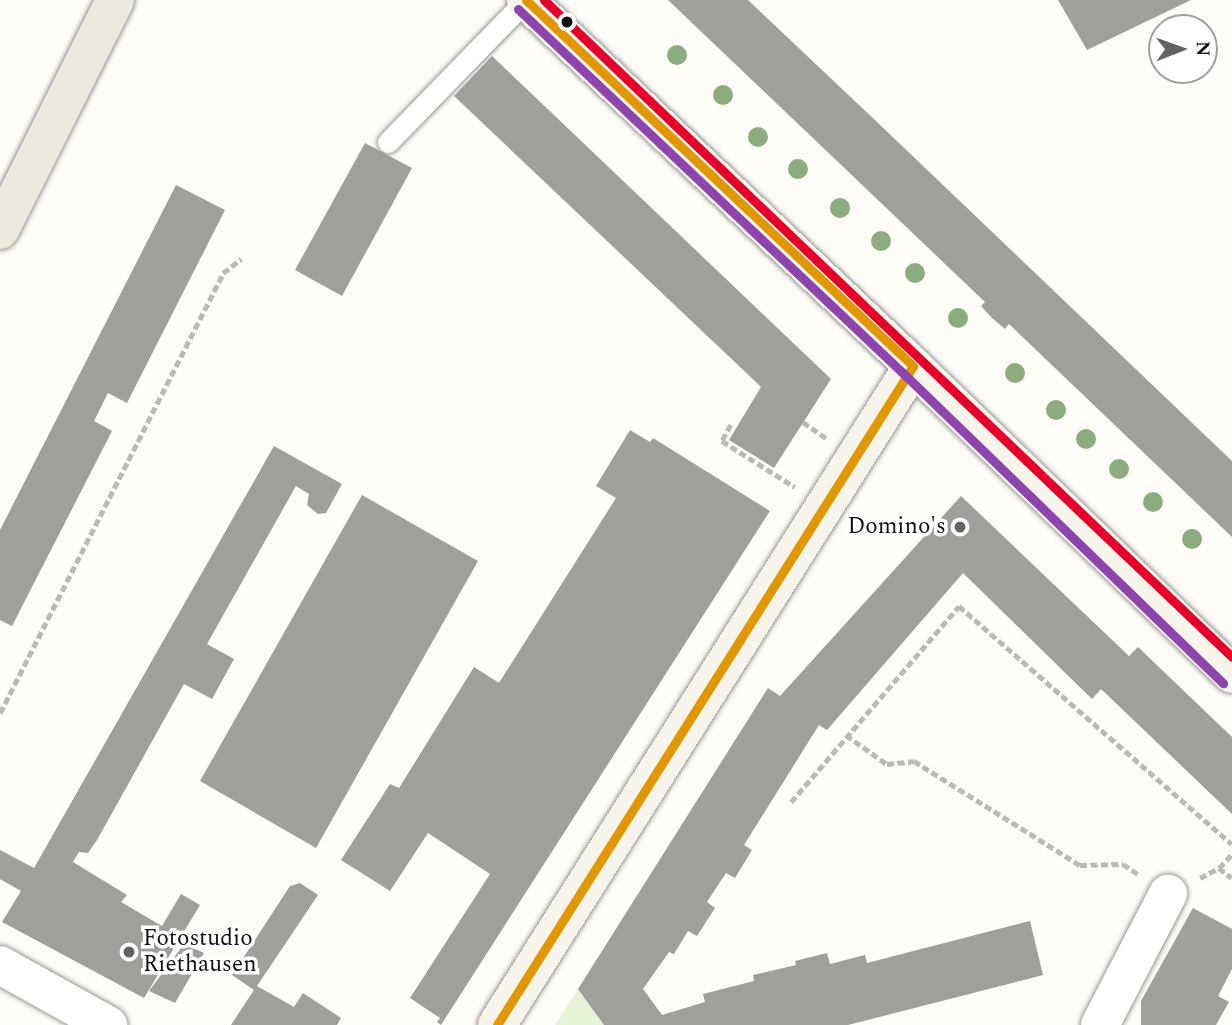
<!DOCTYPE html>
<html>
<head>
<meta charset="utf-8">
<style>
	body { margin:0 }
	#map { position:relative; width:1232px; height:1025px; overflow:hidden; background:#fdfcf7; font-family:Spectral,serif }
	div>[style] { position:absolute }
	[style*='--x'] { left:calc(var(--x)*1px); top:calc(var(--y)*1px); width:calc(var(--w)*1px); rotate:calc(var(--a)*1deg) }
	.green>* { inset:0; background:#e7f3d7 }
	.building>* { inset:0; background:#a19f9c }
	.path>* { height:4.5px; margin-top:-2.25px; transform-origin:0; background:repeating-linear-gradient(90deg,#b9b9b8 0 7px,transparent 0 10.5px) }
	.roads { filter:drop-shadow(0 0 2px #979795) drop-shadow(0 0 2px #979795) }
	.lane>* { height:21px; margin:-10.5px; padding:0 10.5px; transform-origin:10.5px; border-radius:10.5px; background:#fffffe }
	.street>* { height:38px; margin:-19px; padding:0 19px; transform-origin:19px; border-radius:19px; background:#fffffe }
	.secondary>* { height:38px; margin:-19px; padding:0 19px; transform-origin:19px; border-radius:19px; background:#f6f4eb }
	.primary>* { height:38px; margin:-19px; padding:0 19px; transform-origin:19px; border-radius:19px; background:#ede9dc }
	.bus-1>* { height:9px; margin:-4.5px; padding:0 4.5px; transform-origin:4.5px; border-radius:4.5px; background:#e09702 }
	.bus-2>* { height:9px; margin:-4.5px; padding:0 4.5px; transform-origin:4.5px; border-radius:4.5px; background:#8e44ad }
	.bus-3>* { height:9px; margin:-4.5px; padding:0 4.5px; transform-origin:4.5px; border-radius:4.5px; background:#e4002b }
	.trees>* { width:20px; height:20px; margin:-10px; border-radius:50%; background:#8cac80 }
	.dots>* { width:19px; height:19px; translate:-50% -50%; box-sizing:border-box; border:4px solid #fff; border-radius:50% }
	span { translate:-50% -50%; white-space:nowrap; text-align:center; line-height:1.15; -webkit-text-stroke:7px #fff; paint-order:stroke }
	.poi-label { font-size:23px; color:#111 }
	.right { translate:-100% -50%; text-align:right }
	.left { translate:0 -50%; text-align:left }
	.north { position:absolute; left:1148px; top:14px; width:70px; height:70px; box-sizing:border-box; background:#fff; border:2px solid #a0a0a0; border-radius:50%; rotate:89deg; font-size:19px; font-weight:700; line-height:28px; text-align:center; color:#111 }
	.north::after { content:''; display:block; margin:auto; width:24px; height:32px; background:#646362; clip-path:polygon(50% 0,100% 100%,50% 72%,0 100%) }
</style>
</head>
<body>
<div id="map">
	<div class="green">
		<i style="clip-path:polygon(578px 989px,604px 1025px,555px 1025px)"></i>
	</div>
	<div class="building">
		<i style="clip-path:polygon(668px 0,748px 0,877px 122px,1232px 461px,1232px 537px,1009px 324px,1005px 329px,992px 318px,981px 306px,985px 302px)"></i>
		<i style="clip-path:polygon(1058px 0,1191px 0,1087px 50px)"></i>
		<i style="clip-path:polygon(492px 56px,831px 379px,774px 468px,729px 440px,761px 387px,758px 384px,454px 96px)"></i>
		<i style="clip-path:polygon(365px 143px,412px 168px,342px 296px,295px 270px)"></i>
		<i style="clip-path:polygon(176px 185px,225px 210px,127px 403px,108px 393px,94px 421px,112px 431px,12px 626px,0 620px,0 530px)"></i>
		<i style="clip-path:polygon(630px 430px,650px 442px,653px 438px,770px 511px,441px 1025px,437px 1022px,440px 1018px,410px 998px,490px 874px,428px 833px,390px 891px,341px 860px,390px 784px,399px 788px,474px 667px,499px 683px,616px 498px,596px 486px)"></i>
		<i style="clip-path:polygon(274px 446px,342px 484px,326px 513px,318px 514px,307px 505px,309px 494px,296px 486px,207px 644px,234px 659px,212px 699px,184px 684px,97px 840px,88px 853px,79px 852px,73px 862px,127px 895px,121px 902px,162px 926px,181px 894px,200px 905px,144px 998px,2px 922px,21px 891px,0 879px,0 850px,34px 868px)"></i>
		<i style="clip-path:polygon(362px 495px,478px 561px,316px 848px,200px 781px)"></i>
		<i style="clip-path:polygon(961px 496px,1129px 656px,1138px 647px,1232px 737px,1232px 814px,1101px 689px,1092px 699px,963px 573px,827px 730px,819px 725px,744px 845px,752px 850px,735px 878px,726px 873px,707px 902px,715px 908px,697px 936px,688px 931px,674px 954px,669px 952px,643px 989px,662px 1015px,705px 1002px,703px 994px,754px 981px,753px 975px,796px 965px,795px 961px,827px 953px,830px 964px,865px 955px,867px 963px,1030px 921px,1043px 975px,848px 1025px,604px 1025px,578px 989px,768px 688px,780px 696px)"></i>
		<i style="clip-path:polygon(300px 883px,318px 895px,257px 986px,294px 1007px,303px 993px,341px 1018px,337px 1025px,231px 1025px,254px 990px,232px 975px,290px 886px)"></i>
		<i style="clip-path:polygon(1193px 908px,1232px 929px,1232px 969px,1218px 996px,1229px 1002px,1216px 1025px,1141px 1025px,1141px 1001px)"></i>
		<i style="clip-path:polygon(184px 944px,204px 953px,175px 1003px,149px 991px)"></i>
	</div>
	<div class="path">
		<i style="--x:803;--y:422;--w:28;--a:35"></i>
		<i style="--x:731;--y:425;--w:18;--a:119"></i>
		<i style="--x:722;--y:441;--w:86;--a:32.2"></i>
		<i style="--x:0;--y:713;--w:493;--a:-63.1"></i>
		<i style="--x:223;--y:273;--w:23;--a:-38"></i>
		<i style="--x:846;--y:735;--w:50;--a:35.3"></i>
		<i style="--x:887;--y:764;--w:27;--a:-6"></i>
		<i style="--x:914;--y:761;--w:196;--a:32.1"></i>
		<i style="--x:1080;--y:865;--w:43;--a:-1.3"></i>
		<i style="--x:1123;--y:864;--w:18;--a:34"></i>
		<i style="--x:791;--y:802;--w:258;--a:-49.4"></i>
		<i style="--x:959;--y:606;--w:362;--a:41.1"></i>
		<i style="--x:1219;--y:868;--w:16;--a:38"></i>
		<i style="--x:1200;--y:878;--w:21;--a:-28"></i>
		<i style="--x:1219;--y:868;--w:19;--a:-47"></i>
	</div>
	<div class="roads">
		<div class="lane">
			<i style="--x:388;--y:142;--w:198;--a:-45.8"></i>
		</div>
		<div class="street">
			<i style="--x:0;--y:965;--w:124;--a:29.1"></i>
			<i style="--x:1100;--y:1025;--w:148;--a:-62.6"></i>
		</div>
		<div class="secondary">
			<i style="--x:526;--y:0;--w:533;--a:43.4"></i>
			<i style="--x:913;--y:366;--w:443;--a:44"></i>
			<i style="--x:497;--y:1025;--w:779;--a:-57.74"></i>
		</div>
		<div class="primary">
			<i style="--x:0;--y:230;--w:257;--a:-63.4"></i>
		</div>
	</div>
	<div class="bus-1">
		<i style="--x:526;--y:0;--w:533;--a:43.4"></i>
		<i style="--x:497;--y:1025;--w:779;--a:-57.74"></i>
	</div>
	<div class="bus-2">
		<i style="--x:518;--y:9;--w:533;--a:43.4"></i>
		<i style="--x:905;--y:375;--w:443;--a:44.1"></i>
	</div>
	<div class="bus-3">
		<i style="--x:544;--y:0;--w:951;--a:43.68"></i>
	</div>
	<div class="trees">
		<i style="left:677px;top:55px"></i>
		<i style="left:723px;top:95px"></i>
		<i style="left:758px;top:137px"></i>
		<i style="left:798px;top:169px"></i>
		<i style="left:840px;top:208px"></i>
		<i style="left:881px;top:241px"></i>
		<i style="left:915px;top:273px"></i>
		<i style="left:958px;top:318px"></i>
		<i style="left:1015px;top:373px"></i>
		<i style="left:1056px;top:410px"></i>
		<i style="left:1086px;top:439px"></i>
		<i style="left:1119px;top:469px"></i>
		<i style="left:1153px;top:502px"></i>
		<i style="left:1192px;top:539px"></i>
	</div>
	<div class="dots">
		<i style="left:567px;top:22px;background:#111"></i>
		<i style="left:960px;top:527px;background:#646362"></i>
		<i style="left:129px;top:952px;background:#646362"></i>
	</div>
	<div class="poi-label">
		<span class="right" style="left:946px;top:527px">Domino's</span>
		<span class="left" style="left:143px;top:952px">Fotostudio<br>Riethausen</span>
	</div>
	<div class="north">N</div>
</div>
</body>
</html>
